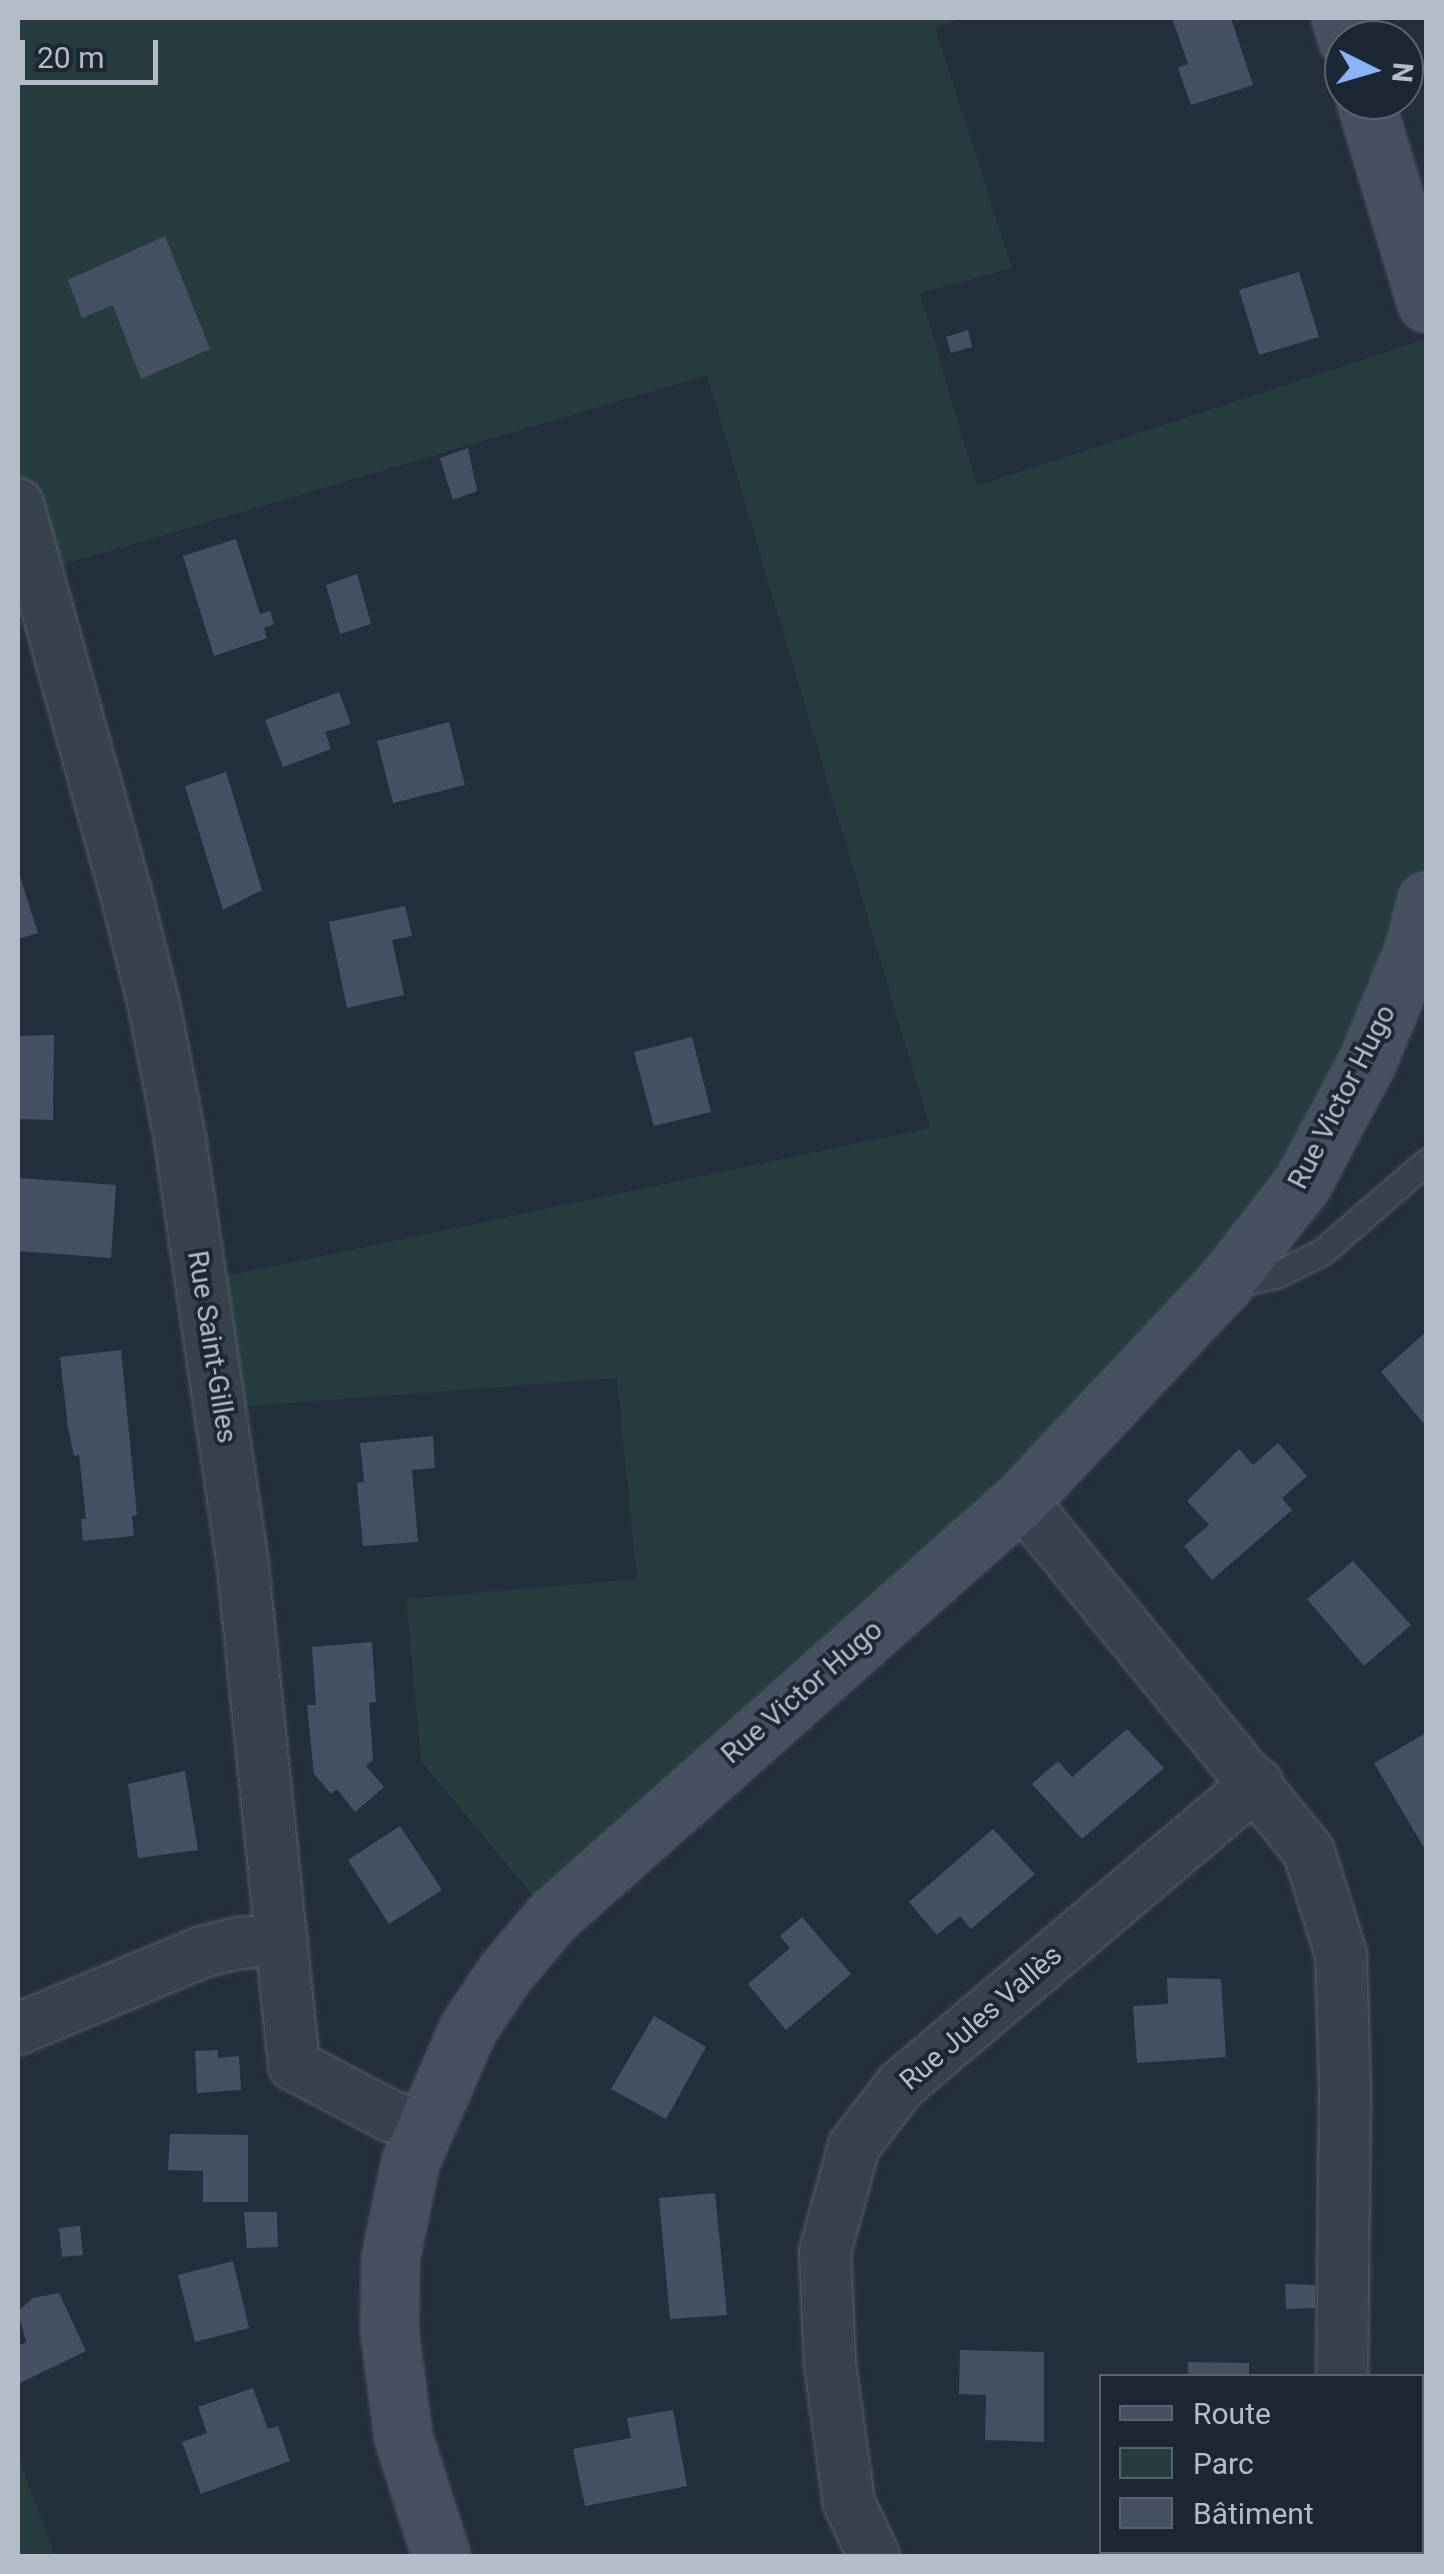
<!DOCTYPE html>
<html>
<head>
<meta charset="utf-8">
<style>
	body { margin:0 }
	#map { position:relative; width:1444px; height:2574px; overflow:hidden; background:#242f3e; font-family:Roboto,sans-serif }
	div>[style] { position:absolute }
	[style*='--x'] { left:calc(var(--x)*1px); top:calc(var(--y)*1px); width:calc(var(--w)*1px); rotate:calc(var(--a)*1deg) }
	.green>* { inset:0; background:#263c3f }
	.building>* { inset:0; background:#455162 }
	.roads { filter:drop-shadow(0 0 2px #565f6c) drop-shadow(0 0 2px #565f6c) }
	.lane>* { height:25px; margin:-12.5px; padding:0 12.5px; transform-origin:12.5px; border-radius:12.5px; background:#38414e }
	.street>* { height:50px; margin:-25px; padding:0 25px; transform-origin:25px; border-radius:25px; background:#38414e }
	.secondary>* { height:55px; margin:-27.5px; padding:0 27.5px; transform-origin:27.5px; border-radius:27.5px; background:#465061 }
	span { translate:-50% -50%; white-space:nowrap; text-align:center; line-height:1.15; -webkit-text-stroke:8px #1d2633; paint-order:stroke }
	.street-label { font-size:28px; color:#b4bcc9 }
	.frame { position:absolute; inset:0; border:20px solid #b4bcc9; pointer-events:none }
	.legend { position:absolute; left:1099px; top:2374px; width:325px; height:180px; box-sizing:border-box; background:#1d2633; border:2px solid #59626f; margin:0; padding:12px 18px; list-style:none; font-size:30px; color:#b4bcc9 }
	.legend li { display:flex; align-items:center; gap:20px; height:50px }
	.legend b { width:50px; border:2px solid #59626f }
	.north { position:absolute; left:1324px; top:20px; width:100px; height:100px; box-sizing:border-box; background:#1d2633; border:2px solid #59626f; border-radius:50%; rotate:95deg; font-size:28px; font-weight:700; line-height:40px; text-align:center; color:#b4bcc9 }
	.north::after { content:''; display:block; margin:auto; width:35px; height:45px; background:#8ab4f8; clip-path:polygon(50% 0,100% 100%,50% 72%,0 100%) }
	.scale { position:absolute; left:20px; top:40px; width:138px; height:45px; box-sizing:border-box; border:5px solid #b4bcc9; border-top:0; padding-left:12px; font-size:30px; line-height:35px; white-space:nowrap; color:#b4bcc9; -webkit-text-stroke:8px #1d2633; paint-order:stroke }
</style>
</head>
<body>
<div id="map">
	<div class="green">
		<i style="clip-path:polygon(18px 18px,962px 18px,935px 27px,1012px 268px,920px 293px,977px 486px,1426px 339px,1426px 900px,1223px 1285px,551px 1918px,421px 1761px,406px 1599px,637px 1579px,617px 1378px,223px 1408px,203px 1281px,930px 1128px,707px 375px,18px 578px)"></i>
		<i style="clip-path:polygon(18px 2456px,55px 2556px,18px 2556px)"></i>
	</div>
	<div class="building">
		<i style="clip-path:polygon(1172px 18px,1231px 18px,1253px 85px,1191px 105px,1178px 68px,1188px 64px)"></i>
		<i style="clip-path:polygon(165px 236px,210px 349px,141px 379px,113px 305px,82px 318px,68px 280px)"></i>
		<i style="clip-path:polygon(1299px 272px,1319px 337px,1259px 355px,1239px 290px)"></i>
		<i style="clip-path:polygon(968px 330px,972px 347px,951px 353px,946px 337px)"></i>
		<i style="clip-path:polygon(468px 448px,477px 491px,453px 500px,440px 458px)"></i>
		<i style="clip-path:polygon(236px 539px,260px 614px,270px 611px,274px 624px,264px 628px,267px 638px,214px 656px,183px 556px)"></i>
		<i style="clip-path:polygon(357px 574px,371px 624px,340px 634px,326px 585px)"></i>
		<i style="clip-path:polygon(339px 692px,351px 724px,325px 732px,331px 749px,283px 767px,265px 720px)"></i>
		<i style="clip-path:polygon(449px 722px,465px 785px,393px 803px,377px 741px)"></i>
		<i style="clip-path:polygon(226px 772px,262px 890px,223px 910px,185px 786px)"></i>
		<i style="clip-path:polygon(18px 870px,38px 933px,18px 939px)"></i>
		<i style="clip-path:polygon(405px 906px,412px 936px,392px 940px,404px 995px,347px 1008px,329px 922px)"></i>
		<i style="clip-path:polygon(54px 1035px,53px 1120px,18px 1119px,18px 1036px)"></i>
		<i style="clip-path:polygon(692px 1037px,711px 1112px,654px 1126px,634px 1052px)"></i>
		<i style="clip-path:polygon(18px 1178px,116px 1185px,111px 1258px,18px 1251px)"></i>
		<i style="clip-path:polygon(1426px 1332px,1426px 1426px,1381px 1372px)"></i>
		<i style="clip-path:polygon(121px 1350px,137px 1515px,132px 1516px,134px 1536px,83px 1541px,81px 1519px,86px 1519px,79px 1455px,74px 1456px,68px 1428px,60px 1357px)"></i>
		<i style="clip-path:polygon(433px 1436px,435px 1468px,412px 1470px,418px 1542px,363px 1546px,357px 1483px,364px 1482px,360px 1443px)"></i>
		<i style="clip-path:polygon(1278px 1443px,1307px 1476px,1282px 1498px,1292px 1510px,1212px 1580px,1184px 1546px,1209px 1525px,1187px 1501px,1239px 1449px,1253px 1465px)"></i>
		<i style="clip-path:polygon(1353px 1561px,1411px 1625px,1364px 1666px,1307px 1599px)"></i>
		<i style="clip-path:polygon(372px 1642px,376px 1702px,369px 1703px,373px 1760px,366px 1766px,384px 1787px,355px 1812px,337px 1789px,331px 1794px,314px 1774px,307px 1705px,316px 1705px,312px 1647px)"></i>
		<i style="clip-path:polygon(1127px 1729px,1164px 1768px,1082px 1839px,1032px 1784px,1058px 1761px,1072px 1777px)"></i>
		<i style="clip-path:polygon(1426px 1733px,1426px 1851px,1374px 1763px)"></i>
		<i style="clip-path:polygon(185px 1771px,198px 1850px,138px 1858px,128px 1784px)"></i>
		<i style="clip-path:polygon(400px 1826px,442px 1890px,389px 1924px,348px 1860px)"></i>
		<i style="clip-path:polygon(993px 1829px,1035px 1874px,971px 1929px,960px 1916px,937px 1935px,909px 1902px)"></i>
		<i style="clip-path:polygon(802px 1917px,851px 1974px,786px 2030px,748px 1984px,790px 1948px,780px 1936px)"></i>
		<i style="clip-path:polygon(1167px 1978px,1221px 1979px,1226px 2057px,1137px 2063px,1133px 2006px,1168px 2004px)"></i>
		<i style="clip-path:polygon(654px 2016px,706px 2047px,666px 2119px,611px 2089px)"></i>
		<i style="clip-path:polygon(218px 2050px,218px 2058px,239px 2056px,241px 2090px,197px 2093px,195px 2051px)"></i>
		<i style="clip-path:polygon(170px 2134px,248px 2135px,248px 2202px,203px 2202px,203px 2171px,168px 2170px)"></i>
		<i style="clip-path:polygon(715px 2193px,727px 2315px,670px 2319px,659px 2198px)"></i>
		<i style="clip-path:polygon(244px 2212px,277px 2212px,278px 2247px,247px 2248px)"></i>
		<i style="clip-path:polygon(80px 2226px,83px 2255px,62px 2257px,59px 2228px)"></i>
		<i style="clip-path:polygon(233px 2261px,249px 2328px,195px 2342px,178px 2275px)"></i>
		<i style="clip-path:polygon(1285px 2284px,1315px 2285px,1315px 2308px,1286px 2309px)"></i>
		<i style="clip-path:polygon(59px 2293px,86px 2351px,18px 2384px,18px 2346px,26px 2342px,18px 2311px,33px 2298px)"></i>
		<i style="clip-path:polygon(960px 2350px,1044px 2352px,1044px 2442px,985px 2440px,986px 2395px,959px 2394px)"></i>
		<i style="clip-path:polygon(1188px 2362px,1249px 2363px,1249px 2376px,1188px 2376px)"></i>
		<i style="clip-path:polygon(1423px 2374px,1426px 2374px,1426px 2465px,1423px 2465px)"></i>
		<i style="clip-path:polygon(253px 2388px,268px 2429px,278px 2426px,290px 2461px,201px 2494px,182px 2442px,207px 2433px,198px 2407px)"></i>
		<i style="clip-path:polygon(673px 2410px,687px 2486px,585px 2506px,573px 2449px,631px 2438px,627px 2418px)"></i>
		<i style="clip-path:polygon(1130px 2552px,1166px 2552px,1166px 2556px,1130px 2556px)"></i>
	</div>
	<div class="roads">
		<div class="lane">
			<i style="--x:1233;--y:1284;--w:44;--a:-11.8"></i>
			<i style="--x:1276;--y:1275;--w:51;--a:-26.6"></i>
			<i style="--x:1322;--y:1252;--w:138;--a:-40.9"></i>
		</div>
		<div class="street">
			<i style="--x:18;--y:504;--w:416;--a:74.5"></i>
			<i style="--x:129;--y:905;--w:103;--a:76"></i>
			<i style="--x:154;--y:1005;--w:136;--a:79"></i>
			<i style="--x:180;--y:1139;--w:433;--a:81.6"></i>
			<i style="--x:243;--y:1567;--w:501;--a:84.15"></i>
			<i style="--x:294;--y:2065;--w:109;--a:28"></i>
			<i style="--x:390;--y:2116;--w:34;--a:17"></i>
			<i style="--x:1021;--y:1500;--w:455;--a:50.7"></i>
			<i style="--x:1309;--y:1852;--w:108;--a:72.7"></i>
			<i style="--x:1341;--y:1955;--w:134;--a:88.3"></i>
			<i style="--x:1345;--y:2089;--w:287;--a:90.6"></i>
			<i style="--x:18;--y:2029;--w:199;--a:-22.7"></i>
			<i style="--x:202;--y:1952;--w:38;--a:-14"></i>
			<i style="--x:239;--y:1943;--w:43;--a:-4"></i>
			<i style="--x:874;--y:2556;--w:59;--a:-115.3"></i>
			<i style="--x:849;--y:2503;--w:139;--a:-97.8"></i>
			<i style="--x:830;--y:2365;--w:113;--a:-92.5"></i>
			<i style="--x:825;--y:2252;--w:110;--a:-74.7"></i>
			<i style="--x:854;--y:2146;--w:77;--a:-52.4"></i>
			<i style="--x:901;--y:2085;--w:467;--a:-40.3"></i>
			<i style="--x:1340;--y:2556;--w:4;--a:-90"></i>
		</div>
		<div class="secondary">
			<i style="--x:1340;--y:18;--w:23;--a:72"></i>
			<i style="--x:1365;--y:100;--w:212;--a:73.3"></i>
			<i style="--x:441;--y:2556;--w:125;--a:-107.7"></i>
			<i style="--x:403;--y:2437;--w:108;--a:-97.5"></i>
			<i style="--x:389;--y:2330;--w:72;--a:-89.2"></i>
			<i style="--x:390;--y:2258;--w:98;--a:-78.2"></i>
			<i style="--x:410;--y:2162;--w:146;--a:-66.6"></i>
			<i style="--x:468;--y:2028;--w:65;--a:-56.3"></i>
			<i style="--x:504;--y:1974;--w:73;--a:-50"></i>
			<i style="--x:551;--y:1918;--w:629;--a:-41.65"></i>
			<i style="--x:1021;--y:1500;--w:295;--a:-46.8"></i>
			<i style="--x:1223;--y:1285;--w:128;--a:-52"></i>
			<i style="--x:1302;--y:1184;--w:138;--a:-62"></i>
			<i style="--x:1367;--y:1062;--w:126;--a:-67.5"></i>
			<i style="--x:1415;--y:946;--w:47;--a:-76.6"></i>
		</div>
	</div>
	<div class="street-label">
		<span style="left:1342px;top:1097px;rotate:-63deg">Rue Victor Hugo</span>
		<span style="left:212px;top:1347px;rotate:81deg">Rue Saint-Gilles</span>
		<span style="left:802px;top:1692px;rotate:-41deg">Rue Victor Hugo</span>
		<span style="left:981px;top:2018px;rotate:-41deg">Rue Jules Vallès</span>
	</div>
	<div class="frame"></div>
	<ul class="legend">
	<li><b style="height:12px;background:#465061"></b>Route</li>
	<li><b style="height:28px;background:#263c3f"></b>Parc</li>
	<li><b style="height:28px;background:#455162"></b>Bâtiment</li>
	</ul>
	<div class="north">N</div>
	<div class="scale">20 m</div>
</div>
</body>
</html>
